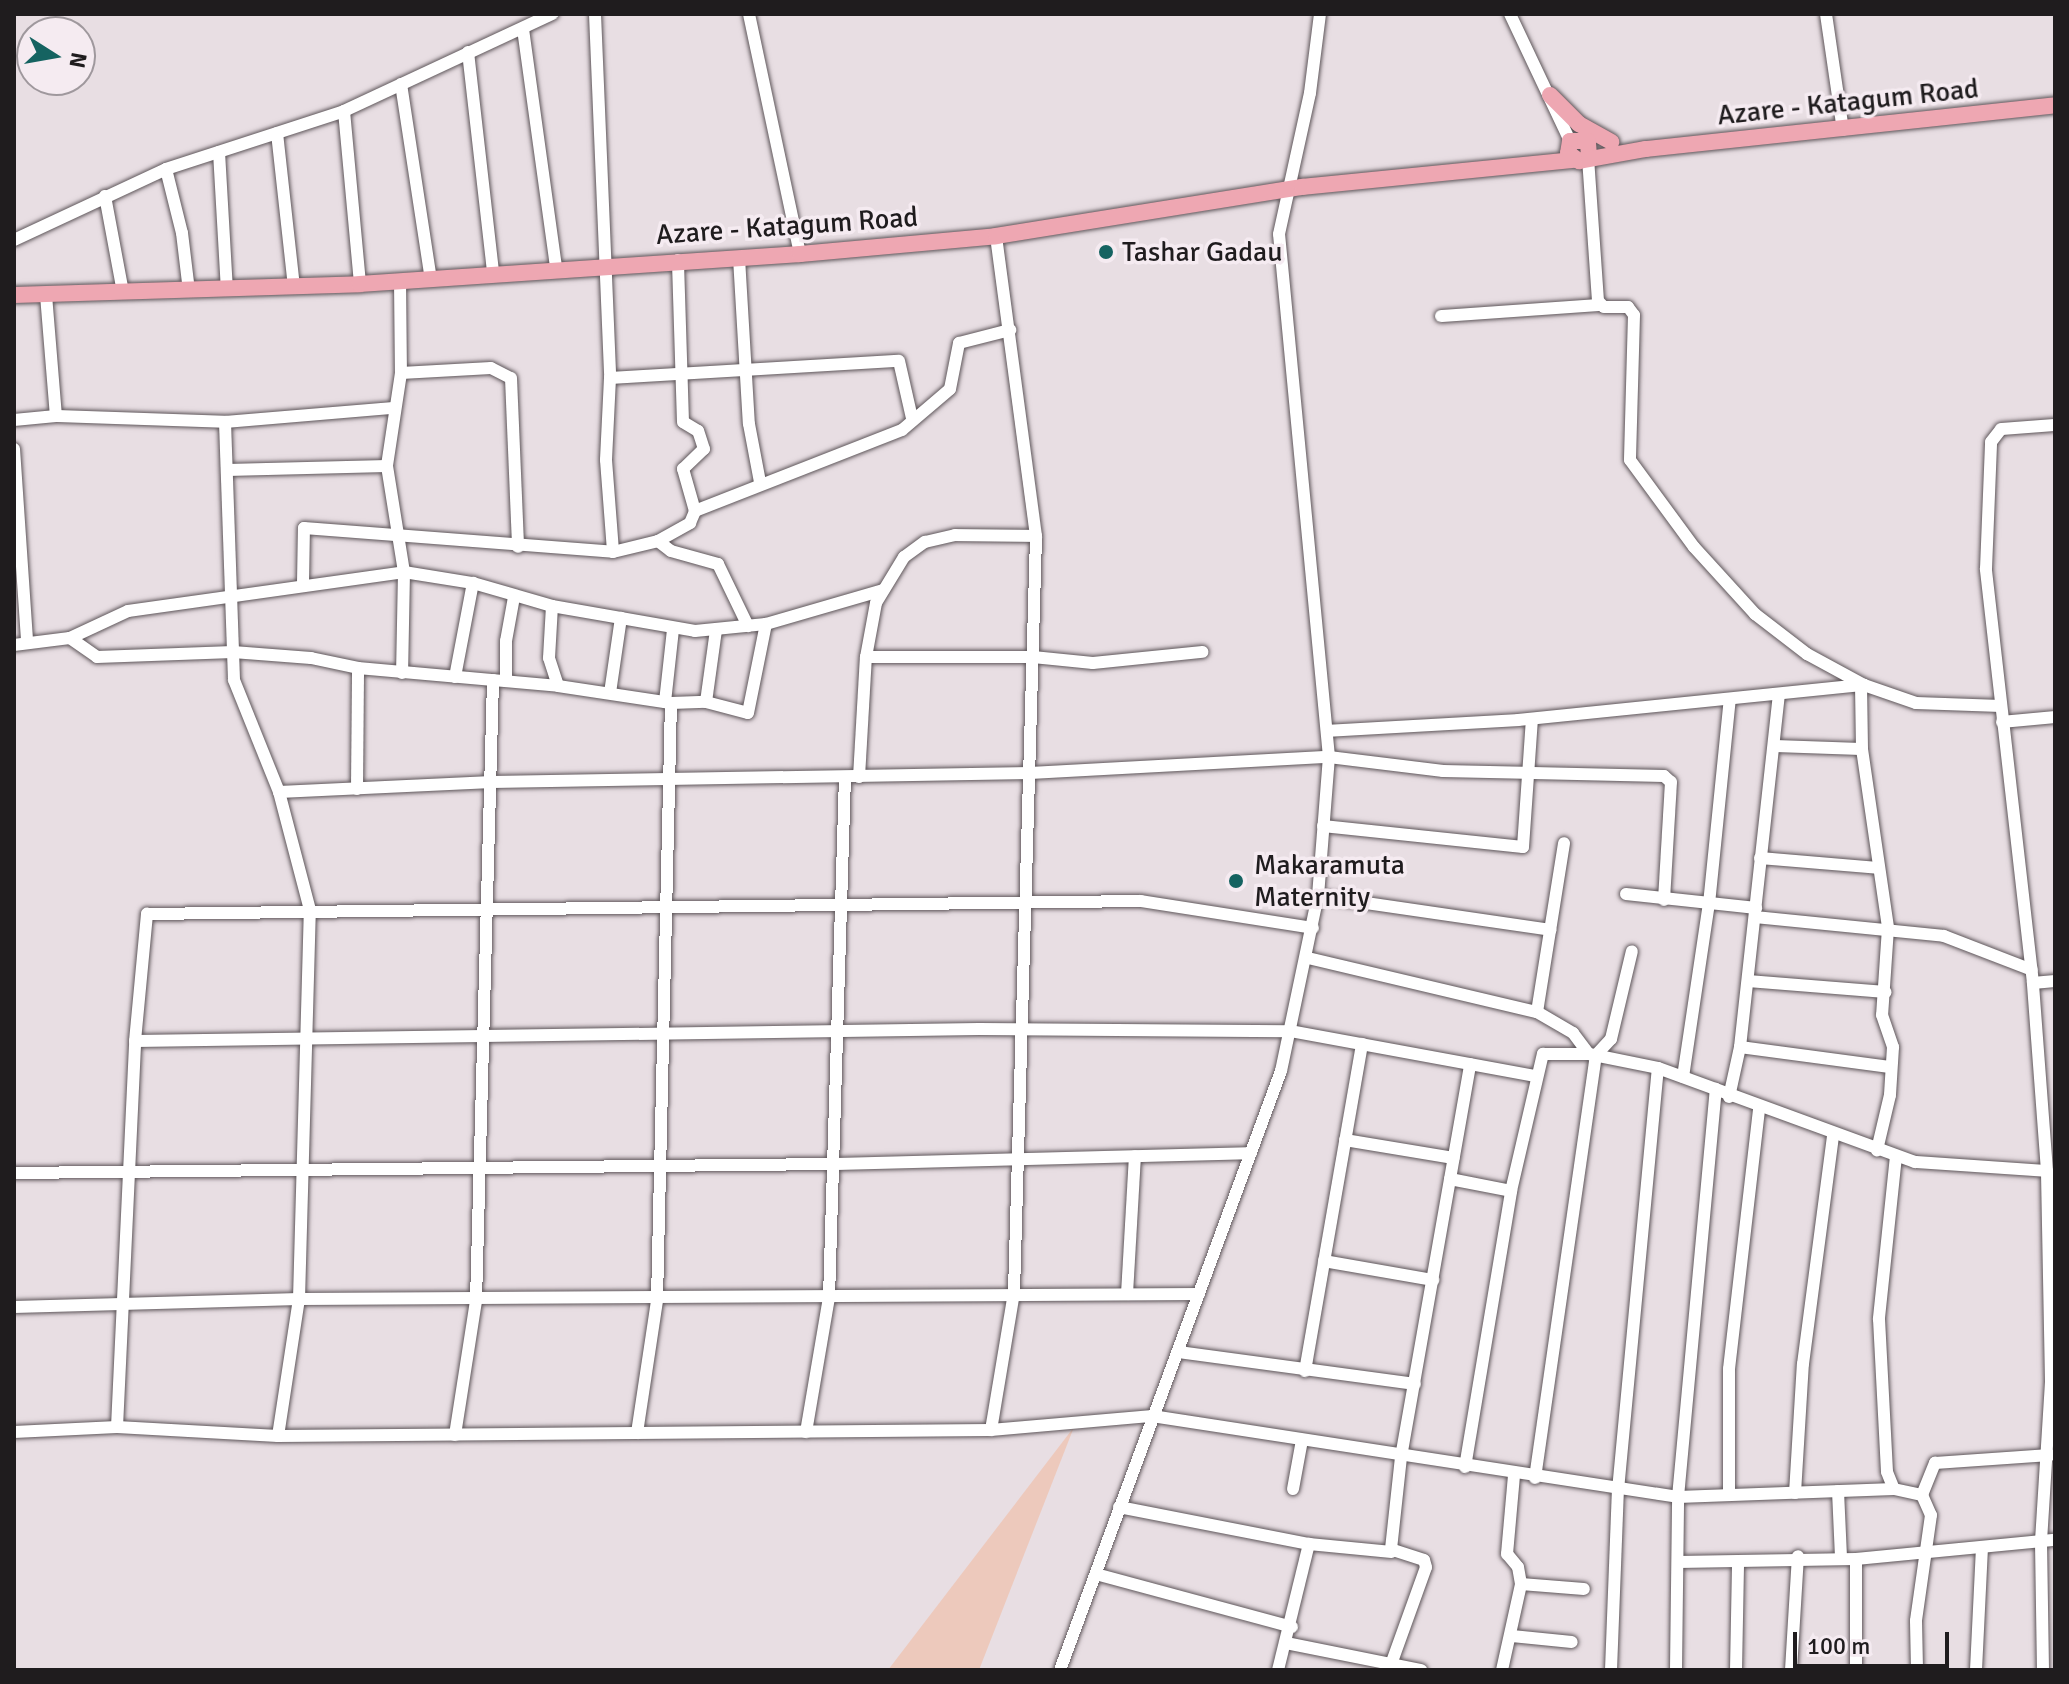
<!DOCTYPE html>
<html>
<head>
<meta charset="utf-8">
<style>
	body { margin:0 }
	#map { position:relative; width:2069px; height:1684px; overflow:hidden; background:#e8dee3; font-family:Signika,sans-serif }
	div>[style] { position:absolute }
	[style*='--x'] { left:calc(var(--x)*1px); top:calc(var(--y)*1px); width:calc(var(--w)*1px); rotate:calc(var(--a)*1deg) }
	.green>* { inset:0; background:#edc9bc }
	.roads { filter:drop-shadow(0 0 2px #5e565a) drop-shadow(0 0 2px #5e565a) }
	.minor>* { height:12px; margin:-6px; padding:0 6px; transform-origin:6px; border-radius:6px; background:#fff }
	.major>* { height:16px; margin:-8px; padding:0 8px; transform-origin:8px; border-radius:8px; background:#eea7b2 }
	.dots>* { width:22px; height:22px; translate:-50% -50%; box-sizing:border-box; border:4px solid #f5ebf1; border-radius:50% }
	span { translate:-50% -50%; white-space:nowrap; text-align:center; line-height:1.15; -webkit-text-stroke:7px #f5ebf1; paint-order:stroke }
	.street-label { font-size:28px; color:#1f1c1e }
	.poi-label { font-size:28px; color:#1f1c1e }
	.left { translate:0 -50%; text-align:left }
	.frame { position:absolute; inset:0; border:16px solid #1f1c1e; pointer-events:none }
	.north { position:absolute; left:16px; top:16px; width:80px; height:80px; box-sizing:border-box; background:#f5ebf1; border:2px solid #9f989d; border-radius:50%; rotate:101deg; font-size:22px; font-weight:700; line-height:32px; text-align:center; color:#1f1c1e }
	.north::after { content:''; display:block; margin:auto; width:28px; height:36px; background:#156361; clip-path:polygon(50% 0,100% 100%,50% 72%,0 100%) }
	.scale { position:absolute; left:1793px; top:1632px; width:156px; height:36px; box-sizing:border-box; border:4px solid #1f1c1e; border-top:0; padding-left:10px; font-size:24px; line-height:28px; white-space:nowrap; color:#1f1c1e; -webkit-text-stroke:6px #f5ebf1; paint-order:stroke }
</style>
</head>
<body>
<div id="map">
	<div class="green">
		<i style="clip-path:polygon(1074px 1427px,979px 1670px,888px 1670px)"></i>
	</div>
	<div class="roads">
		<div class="minor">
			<i style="--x:595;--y:14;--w:364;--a:87.6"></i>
			<i style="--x:610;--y:378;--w:82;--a:92.8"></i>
			<i style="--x:606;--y:460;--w:92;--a:85.6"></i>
			<i style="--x:749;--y:14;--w:245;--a:78"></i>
			<i style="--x:1510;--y:14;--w:140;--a:64.7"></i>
			<i style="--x:1826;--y:14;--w:117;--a:81.7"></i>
			<i style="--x:523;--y:29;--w:240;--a:82.1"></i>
			<i style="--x:468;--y:52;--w:222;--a:83.5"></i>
			<i style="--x:401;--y:84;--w:197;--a:81.3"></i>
			<i style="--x:344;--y:111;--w:174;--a:84.7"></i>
			<i style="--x:277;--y:133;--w:155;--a:83.7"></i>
			<i style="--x:219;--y:152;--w:137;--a:86.7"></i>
			<i style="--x:1588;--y:158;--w:143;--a:86"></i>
			<i style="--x:1598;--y:301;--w:8;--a:45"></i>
			<i style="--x:1604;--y:307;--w:24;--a:0"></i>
			<i style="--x:1628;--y:307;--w:10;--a:53"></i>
			<i style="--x:1634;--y:315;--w:145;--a:91.6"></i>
			<i style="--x:1630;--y:460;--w:108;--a:53.7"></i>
			<i style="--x:1694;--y:547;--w:91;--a:47.7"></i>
			<i style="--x:1755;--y:614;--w:66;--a:37.6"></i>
			<i style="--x:1807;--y:654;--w:65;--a:28.5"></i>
			<i style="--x:166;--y:169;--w:66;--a:76"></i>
			<i style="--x:182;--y:233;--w:58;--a:83.1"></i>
			<i style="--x:105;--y:196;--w:98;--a:79.4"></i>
			<i style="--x:14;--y:240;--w:168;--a:-25"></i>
			<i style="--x:166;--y:169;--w:187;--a:-18"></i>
			<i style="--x:344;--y:111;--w:230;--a:-25"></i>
			<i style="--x:739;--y:258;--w:166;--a:86.6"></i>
			<i style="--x:749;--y:424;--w:59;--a:79.3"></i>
			<i style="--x:400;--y:281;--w:92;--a:89.4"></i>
			<i style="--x:401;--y:373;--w:94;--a:98.6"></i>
			<i style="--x:387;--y:466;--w:107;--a:80.9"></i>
			<i style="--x:404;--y:572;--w:101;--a:91.1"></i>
			<i style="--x:46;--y:295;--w:121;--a:85.3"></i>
			<i style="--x:1441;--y:316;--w:159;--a:-4"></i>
			<i style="--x:401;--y:373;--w:90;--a:-3.2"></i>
			<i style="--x:491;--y:368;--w:22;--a:27"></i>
			<i style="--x:511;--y:378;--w:169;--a:87.6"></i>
			<i style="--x:610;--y:378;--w:289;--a:-3.4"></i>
			<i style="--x:899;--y:361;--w:58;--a:77.2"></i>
			<i style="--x:14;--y:420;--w:42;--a:-5.4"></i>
			<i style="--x:56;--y:416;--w:169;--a:2"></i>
			<i style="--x:225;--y:422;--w:258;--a:88"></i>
			<i style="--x:234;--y:680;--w:121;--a:68.1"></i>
			<i style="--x:279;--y:792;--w:213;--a:-2.7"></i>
			<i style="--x:492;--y:782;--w:538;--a:-0.96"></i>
			<i style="--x:1030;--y:773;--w:299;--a:-3.1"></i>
			<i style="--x:1329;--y:757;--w:115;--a:7"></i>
			<i style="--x:1443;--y:771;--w:221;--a:1.3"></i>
			<i style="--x:1664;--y:776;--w:9;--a:41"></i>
			<i style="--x:1671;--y:782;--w:118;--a:93.4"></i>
			<i style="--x:225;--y:422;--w:169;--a:-4.8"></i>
			<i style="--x:14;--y:449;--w:191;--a:86.1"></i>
			<i style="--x:227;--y:470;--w:160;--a:-1.4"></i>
			<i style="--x:695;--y:511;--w:222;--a:-21.4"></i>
			<i style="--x:902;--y:430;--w:63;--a:-40.5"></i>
			<i style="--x:950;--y:389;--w:47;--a:-78.9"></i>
			<i style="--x:959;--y:343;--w:53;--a:-14.3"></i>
			<i style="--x:658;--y:541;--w:16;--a:38"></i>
			<i style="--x:671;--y:551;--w:49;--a:15.5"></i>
			<i style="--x:718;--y:564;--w:69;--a:64.2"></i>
			<i style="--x:303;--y:583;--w:55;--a:-89"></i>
			<i style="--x:304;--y:528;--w:310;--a:4.4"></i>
			<i style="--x:613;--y:552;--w:46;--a:-13.7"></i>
			<i style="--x:658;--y:541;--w:37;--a:-29"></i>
			<i style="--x:690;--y:523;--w:13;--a:-67"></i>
			<i style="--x:695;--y:511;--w:44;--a:-105.9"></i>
			<i style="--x:683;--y:469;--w:29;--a:-44"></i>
			<i style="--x:704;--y:449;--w:19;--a:-108"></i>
			<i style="--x:698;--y:431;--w:17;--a:-149"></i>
			<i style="--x:683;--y:422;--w:162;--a:-91.8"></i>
			<i style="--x:552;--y:606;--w:52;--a:93.3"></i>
			<i style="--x:549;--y:658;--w:29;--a:72"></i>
			<i style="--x:70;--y:638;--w:33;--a:35"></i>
			<i style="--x:97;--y:657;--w:136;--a:-2.1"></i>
			<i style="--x:233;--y:652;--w:78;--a:4.4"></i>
			<i style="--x:311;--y:658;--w:48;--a:12"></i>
			<i style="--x:358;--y:668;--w:201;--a:5.1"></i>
			<i style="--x:558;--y:686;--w:114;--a:8.6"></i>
			<i style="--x:671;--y:703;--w:35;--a:-2"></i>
			<i style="--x:706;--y:702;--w:73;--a:-82.1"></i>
			<i style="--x:14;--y:645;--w:56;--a:-7.1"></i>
			<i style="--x:70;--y:638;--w:64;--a:-25"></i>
			<i style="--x:128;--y:611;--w:279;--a:-8"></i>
			<i style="--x:404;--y:572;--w:70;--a:9.1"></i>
			<i style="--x:473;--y:583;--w:82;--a:16.2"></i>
			<i style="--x:552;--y:606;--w:145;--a:9.9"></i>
			<i style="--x:695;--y:631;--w:71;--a:-5.6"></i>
			<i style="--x:766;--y:624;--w:122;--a:-16.2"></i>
			<i style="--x:866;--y:657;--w:167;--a:0"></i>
			<i style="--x:1033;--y:657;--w:60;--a:5.7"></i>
			<i style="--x:1093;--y:663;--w:110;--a:-5.8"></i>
			<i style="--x:455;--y:677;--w:96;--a:-79.2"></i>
			<i style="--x:506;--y:681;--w:40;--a:-90"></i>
			<i style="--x:506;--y:641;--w:45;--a:-79.7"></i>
			<i style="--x:1861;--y:685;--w:64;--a:89.1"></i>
			<i style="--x:1862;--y:749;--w:181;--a:81.7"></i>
			<i style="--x:1888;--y:928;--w:87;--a:93.9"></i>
			<i style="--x:1882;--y:1015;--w:34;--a:71"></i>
			<i style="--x:1893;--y:1047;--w:48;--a:93.6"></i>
			<i style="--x:1890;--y:1095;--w:57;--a:103.3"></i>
			<i style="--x:610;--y:693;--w:76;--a:-81.7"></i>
			<i style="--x:665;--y:702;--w:73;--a:-83.7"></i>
			<i style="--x:706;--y:702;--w:43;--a:14.7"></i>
			<i style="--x:748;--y:713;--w:91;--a:-78.6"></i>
			<i style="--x:2002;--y:722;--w:53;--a:-5.4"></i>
			<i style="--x:1327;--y:731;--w:191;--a:-3.3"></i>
			<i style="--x:1518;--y:720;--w:348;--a:-5.8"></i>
			<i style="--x:1864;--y:685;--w:55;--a:19.1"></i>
			<i style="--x:1916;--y:703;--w:85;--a:2"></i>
			<i style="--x:1774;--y:746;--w:88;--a:2"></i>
			<i style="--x:859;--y:777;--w:120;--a:-86.7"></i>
			<i style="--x:866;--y:657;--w:55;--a:-79.5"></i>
			<i style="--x:876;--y:603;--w:54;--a:-58.7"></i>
			<i style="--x:904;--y:557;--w:26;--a:-36"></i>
			<i style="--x:925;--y:542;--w:31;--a:-13"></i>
			<i style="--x:955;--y:535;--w:81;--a:0.7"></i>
			<i style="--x:357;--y:789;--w:121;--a:-89.5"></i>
			<i style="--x:1323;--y:826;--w:201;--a:6"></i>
			<i style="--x:1523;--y:847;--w:128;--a:-86"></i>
			<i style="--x:1760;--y:858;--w:118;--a:4.8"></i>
			<i style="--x:1626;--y:894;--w:131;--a:6.1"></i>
			<i style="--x:1318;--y:896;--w:235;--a:8.3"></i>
			<i style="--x:1755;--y:917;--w:190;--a:5.7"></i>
			<i style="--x:1944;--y:936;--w:94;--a:21.1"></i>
			<i style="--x:1308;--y:958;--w:235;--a:13.3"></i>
			<i style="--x:1537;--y:1012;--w:42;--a:30.3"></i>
			<i style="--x:1573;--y:1033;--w:26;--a:53"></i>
			<i style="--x:1748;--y:981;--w:138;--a:4.6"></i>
			<i style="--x:2033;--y:983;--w:22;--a:-5"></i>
			<i style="--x:1537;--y:1012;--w:171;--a:-80.9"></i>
			<i style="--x:135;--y:1041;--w:844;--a:-0.81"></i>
			<i style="--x:979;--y:1029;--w:311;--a:0.4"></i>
			<i style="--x:1290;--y:1031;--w:248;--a:10.4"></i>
			<i style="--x:1740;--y:1047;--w:151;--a:7.6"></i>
			<i style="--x:1596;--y:1055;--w:22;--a:-47"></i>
			<i style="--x:1611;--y:1039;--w:90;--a:-76.6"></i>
			<i style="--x:1683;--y:1077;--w:175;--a:-81.5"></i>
			<i style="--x:1709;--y:904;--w:206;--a:-84.2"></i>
			<i style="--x:1729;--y:1097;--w:51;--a:-77.6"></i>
			<i style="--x:1740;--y:1047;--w:355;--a:-83.7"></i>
			<i style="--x:1345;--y:1140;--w:110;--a:9.4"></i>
			<i style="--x:1896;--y:1156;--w:164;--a:96"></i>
			<i style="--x:1879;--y:1319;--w:153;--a:87"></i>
			<i style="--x:1887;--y:1472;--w:18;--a:68"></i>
			<i style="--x:1894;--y:1489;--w:29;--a:12"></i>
			<i style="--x:1922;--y:1495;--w:22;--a:66"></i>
			<i style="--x:1931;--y:1515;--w:107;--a:98.1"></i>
			<i style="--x:1916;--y:1621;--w:49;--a:88.8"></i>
			<i style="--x:14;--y:1173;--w:819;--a:-0.63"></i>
			<i style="--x:833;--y:1164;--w:418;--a:-1.5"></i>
			<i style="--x:1450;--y:1179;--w:62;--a:11.1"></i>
			<i style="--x:1324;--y:1261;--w:111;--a:9.9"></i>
			<i style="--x:1127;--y:1294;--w:138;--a:-86.7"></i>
			<i style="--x:14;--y:1307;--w:285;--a:-1.6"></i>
			<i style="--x:299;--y:1299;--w:900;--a:-0.32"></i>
			<i style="--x:1179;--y:1352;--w:238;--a:7.7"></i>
			<i style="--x:1305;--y:1371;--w:332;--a:-80.1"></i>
			<i style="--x:117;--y:1427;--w:386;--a:-87.3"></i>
			<i style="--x:135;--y:1041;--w:128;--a:-84.6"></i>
			<i style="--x:147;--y:914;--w:994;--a:-0.75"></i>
			<i style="--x:1141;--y:901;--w:174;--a:8.9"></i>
			<i style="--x:991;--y:1430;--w:140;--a:-80.5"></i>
			<i style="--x:1014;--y:1292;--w:756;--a:-88.33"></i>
			<i style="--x:1036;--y:536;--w:303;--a:-97.6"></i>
			<i style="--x:14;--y:1432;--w:103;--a:-2.8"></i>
			<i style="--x:117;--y:1427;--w:161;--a:3.2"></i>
			<i style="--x:278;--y:1436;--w:713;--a:-0.48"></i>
			<i style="--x:991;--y:1430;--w:162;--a:-5"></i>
			<i style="--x:1152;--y:1416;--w:532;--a:8.75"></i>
			<i style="--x:1678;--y:1497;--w:216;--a:-2.1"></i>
			<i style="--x:806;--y:1432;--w:137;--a:-80.3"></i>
			<i style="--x:829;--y:1297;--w:520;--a:-88.24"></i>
			<i style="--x:637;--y:1433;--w:134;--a:-81.4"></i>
			<i style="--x:657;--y:1300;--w:597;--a:-88.66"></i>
			<i style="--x:455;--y:1435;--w:136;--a:-81.1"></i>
			<i style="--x:476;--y:1301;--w:621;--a:-88.43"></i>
			<i style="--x:278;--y:1436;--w:139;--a:-81.3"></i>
			<i style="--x:299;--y:1299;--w:389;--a:-88.4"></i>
			<i style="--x:310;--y:910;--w:122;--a:-104.7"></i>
			<i style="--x:1465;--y:1467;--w:280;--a:-80.5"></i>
			<i style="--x:1511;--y:1191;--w:141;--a:-76.9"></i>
			<i style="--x:1543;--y:1054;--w:46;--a:0"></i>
			<i style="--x:1589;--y:1054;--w:70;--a:11.5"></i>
			<i style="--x:1658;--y:1068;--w:274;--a:20.1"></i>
			<i style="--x:1915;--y:1162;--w:132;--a:3.9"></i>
			<i style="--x:1535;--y:1478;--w:427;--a:-81.8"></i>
			<i style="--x:1293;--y:1489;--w:50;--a:-79.6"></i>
			<i style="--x:1838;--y:1491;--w:67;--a:87.4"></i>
			<i style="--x:1795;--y:1493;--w:129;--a:-86.5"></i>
			<i style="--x:1803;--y:1364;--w:231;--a:-82.5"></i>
			<i style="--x:1729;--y:1495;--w:126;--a:-90"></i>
			<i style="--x:1729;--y:1369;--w:262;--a:-83.4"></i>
			<i style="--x:1922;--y:1495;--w:35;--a:-68"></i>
			<i style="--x:1935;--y:1463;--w:115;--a:-4"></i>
			<i style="--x:1119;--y:1507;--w:194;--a:11"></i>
			<i style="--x:1309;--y:1544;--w:83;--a:5.5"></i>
			<i style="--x:1856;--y:1559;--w:111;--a:90"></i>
			<i style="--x:1678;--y:1562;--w:178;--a:-1"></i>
			<i style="--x:1856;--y:1559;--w:200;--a:-5.5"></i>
			<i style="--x:1096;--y:1574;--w:203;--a:15.1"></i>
			<i style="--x:1521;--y:1584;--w:63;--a:4.5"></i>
			<i style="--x:1512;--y:1636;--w:60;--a:5.7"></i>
			<i style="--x:1286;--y:1643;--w:138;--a:11.3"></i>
			<i style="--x:1060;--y:1670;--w:638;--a:-69.75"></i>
			<i style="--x:1281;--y:1071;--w:179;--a:-78.1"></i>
			<i style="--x:1318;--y:896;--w:139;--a:-85.5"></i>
			<i style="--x:1329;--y:757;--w:525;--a:-95.46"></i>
			<i style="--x:1279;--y:234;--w:144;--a:-77.6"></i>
			<i style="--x:1310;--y:93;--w:80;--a:-82.8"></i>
			<i style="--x:1278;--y:1670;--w:130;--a:-76.2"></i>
			<i style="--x:1389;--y:1670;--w:109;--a:-70.2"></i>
			<i style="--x:1426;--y:1567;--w:7;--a:-106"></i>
			<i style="--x:1424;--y:1560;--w:35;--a:-162"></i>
			<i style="--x:1391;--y:1549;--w:93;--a:-83.8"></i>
			<i style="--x:1401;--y:1457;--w:399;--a:-80"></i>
			<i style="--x:1502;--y:1670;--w:88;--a:-77.5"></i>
			<i style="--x:1521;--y:1584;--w:17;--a:-100"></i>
			<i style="--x:1518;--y:1567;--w:17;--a:-130"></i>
			<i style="--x:1507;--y:1554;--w:79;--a:-84.9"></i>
			<i style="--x:1611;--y:1670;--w:180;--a:-87.8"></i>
			<i style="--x:1618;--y:1490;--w:424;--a:-84.6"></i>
			<i style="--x:1676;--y:1670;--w:173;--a:-89.3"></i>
			<i style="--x:1678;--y:1497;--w:410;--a:-84.7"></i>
			<i style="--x:1736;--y:1670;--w:109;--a:-88.9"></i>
			<i style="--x:1791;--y:1670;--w:114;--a:-86.5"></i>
			<i style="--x:1976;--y:1670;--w:123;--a:-87.2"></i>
			<i style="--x:2043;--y:1670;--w:129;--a:-90.9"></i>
			<i style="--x:2041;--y:1541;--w:160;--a:-86.4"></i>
			<i style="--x:2051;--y:1381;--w:210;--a:-91.1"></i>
			<i style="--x:2047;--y:1171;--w:189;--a:-94.3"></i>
			<i style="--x:2033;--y:983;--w:417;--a:-96.5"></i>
			<i style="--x:1986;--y:569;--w:127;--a:-87.7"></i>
			<i style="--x:1991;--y:442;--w:16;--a:-52"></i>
			<i style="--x:2001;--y:429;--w:54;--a:-4.2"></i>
		</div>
		<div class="major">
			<i style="--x:1550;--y:95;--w:41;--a:45"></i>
			<i style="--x:1579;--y:124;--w:37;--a:29"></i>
			<i style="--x:1589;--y:157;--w:16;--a:-94"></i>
			<i style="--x:1588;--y:141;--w:18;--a:180"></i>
			<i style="--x:1570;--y:141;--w:12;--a:99"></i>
			<i style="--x:1568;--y:153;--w:14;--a:36"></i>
			<i style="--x:1579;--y:161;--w:68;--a:-10.2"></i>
			<i style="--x:1646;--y:149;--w:411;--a:-6.1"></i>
			<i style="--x:14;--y:295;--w:346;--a:-1.8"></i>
			<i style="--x:360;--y:284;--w:441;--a:-3.9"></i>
			<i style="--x:800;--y:254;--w:197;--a:-5.2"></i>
			<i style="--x:996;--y:236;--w:310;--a:-9.1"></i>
			<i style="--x:1302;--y:187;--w:273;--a:-5.7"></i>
		</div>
	</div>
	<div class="dots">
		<i style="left:1106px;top:252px;background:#156361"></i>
		<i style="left:1236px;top:881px;background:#156361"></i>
	</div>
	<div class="street-label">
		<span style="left:1848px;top:102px;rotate:-6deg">Azare - Katagum Road</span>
		<span style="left:787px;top:226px;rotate:-4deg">Azare - Katagum Road</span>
	</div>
	<div class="poi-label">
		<span class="left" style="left:1122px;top:252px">Tashar Gadau</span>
		<span class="left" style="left:1254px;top:881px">Makaramuta<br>Maternity</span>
	</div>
	<div class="frame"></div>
	<div class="north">N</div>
	<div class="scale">100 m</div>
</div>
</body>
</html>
